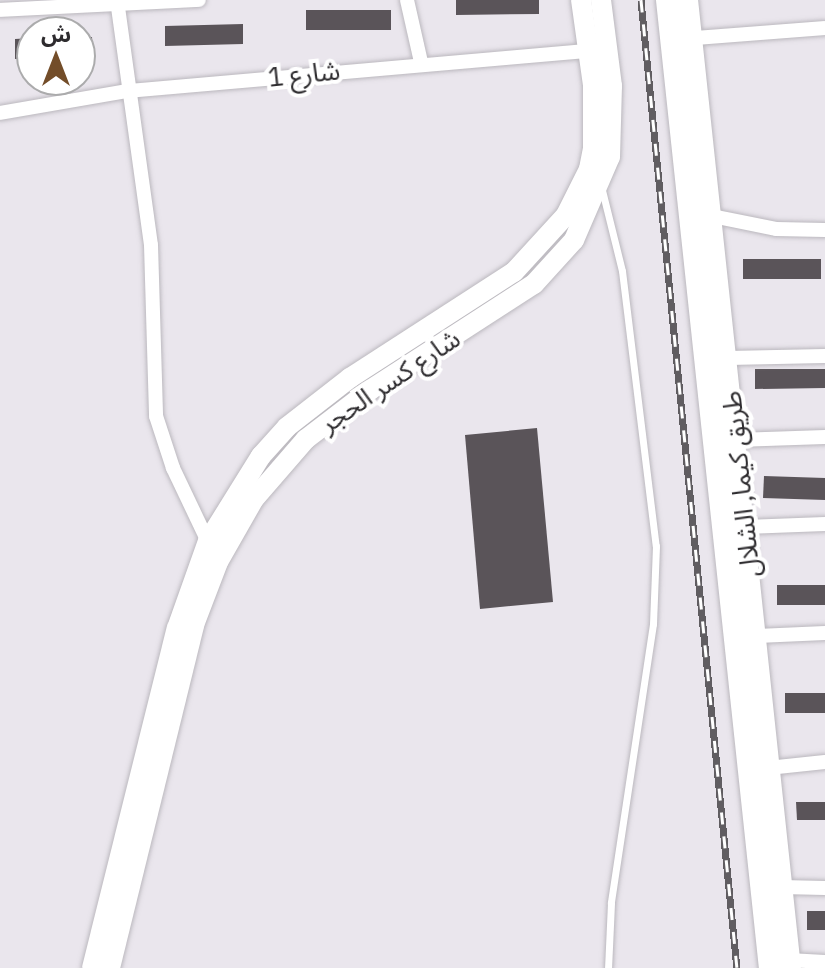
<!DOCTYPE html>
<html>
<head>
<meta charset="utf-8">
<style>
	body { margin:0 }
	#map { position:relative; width:825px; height:968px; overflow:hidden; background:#eae6ed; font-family:"IBM Plex Sans","Noto Sans Arabic",sans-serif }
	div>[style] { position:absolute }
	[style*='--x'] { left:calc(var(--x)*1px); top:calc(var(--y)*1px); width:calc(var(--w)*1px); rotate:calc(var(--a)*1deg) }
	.building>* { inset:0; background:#5a5459 }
	.roads { filter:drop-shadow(0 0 2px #bbb8be) drop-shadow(0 0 2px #bbb8be) }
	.service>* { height:7px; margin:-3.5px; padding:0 3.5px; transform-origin:3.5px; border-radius:3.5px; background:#fff }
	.minor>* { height:14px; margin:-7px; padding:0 7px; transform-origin:7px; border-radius:7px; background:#fff }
	.secondary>* { height:20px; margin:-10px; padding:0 10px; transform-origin:10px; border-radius:10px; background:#fff }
	.trunk>* { height:24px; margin:-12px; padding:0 12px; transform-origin:12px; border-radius:12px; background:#fff }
	.rail>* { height:7px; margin-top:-3.5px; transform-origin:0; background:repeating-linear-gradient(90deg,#fff 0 12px,#605d61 0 24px); box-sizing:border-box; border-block:2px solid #605d61 }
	span { translate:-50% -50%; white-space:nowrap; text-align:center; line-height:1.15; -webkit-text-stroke:8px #fff; paint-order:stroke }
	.street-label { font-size:26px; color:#2e2c2f }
	.north { position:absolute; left:16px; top:16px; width:80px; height:80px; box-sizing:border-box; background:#fff; border:2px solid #ababac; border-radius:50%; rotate:0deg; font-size:22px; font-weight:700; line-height:32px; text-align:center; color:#2e2c2f }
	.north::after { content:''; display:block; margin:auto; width:28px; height:36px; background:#734d29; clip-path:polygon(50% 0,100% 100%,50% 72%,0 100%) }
</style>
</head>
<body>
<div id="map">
	<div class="building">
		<i style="clip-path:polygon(456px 0,539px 0,539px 14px,456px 15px)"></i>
		<i style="clip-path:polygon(306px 10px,391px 10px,391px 30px,306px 30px)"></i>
		<i style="clip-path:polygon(243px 24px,243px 44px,165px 46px,165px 26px)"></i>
		<i style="clip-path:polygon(80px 37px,92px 37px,93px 57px,80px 57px)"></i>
		<i style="clip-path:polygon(32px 38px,32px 58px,15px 59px,15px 39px)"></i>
		<i style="clip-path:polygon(743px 259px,821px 259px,821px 279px,743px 279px)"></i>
		<i style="clip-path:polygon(755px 369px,825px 369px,825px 388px,755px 389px)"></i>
		<i style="clip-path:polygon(537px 428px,553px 602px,480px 609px,465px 435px)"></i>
		<i style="clip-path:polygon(764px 476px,825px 478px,825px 500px,763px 498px)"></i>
		<i style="clip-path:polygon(777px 585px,825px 585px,825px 605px,777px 605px)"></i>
		<i style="clip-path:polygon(785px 693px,825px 693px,825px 713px,785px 713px)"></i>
		<i style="clip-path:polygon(796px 802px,825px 802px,825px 820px,797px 820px)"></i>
		<i style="clip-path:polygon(807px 911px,825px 911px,825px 930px,807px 930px)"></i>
	</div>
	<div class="roads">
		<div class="service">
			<i style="--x:602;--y:190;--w:83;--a:76.1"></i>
			<i style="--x:622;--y:271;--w:277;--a:83"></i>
			<i style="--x:656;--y:546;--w:78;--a:92.2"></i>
			<i style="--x:653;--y:624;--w:282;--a:98.6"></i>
			<i style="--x:611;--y:903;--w:65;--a:92.6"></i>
		</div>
		<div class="minor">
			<i style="--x:117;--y:0;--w:247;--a:82.1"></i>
			<i style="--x:151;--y:245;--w:171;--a:88.3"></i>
			<i style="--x:156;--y:416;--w:55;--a:71.9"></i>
			<i style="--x:173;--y:468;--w:86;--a:64.6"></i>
			<i style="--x:407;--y:0;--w:64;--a:77.3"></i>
			<i style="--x:0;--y:10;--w:199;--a:-2.9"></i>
			<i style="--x:683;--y:39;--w:142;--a:-4.4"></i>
			<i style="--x:0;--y:113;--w:130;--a:-9.8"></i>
			<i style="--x:128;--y:91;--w:470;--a:-5"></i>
			<i style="--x:712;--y:216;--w:65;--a:11.5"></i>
			<i style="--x:776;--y:229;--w:49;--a:1.2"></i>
			<i style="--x:728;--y:358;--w:97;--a:-1.2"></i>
			<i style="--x:736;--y:440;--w:89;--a:-1.9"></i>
			<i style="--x:745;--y:527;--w:80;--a:-2.1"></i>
			<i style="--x:757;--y:636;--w:68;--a:-2.5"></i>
			<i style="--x:768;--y:768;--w:57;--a:-6"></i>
			<i style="--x:781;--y:887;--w:44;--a:1.3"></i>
			<i style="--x:788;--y:960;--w:37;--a:3"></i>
		</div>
		<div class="secondary">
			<i style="--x:92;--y:968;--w:350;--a:-76"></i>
			<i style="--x:177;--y:628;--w:92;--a:-70.4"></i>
			<i style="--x:208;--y:541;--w:100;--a:-58.1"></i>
			<i style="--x:261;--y:456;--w:39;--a:-48"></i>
			<i style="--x:287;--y:427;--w:80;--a:-37.9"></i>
			<i style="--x:350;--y:378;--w:195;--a:-32.9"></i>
			<i style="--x:514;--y:272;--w:77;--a:-47.6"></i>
			<i style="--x:566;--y:215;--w:51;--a:-63.4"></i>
			<i style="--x:589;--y:169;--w:21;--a:-79"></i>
			<i style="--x:593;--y:148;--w:63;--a:-90"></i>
			<i style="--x:593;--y:85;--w:86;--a:-98"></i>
			<i style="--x:110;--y:968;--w:353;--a:-76.2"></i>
			<i style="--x:194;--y:625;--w:67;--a:-69.1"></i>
			<i style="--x:218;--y:562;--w:73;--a:-60.3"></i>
			<i style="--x:254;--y:499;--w:79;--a:-49.1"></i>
			<i style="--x:306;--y:439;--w:81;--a:-37.4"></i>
			<i style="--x:370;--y:390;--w:195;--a:-32.9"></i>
			<i style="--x:534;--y:284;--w:59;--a:-47.7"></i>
			<i style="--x:574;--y:240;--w:90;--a:-66.6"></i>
			<i style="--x:610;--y:157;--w:71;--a:-88.4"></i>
			<i style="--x:612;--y:86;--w:87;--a:-97.3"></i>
		</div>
		<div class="trunk">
			<i style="--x:668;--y:0;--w:973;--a:83.93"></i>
			<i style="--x:686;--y:0;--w:973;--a:83.93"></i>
		</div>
	</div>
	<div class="rail">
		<i style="--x:641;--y:0;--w:973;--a:84.34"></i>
	</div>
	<div class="street-label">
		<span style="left:304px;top:74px;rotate:-6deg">شارع 1</span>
		<span style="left:390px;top:381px;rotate:-34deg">شارع كسر الحجر</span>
		<span style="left:741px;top:484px;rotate:-96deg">طريق كيما, الشلال</span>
	</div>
	<div class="north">ش</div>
</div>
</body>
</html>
